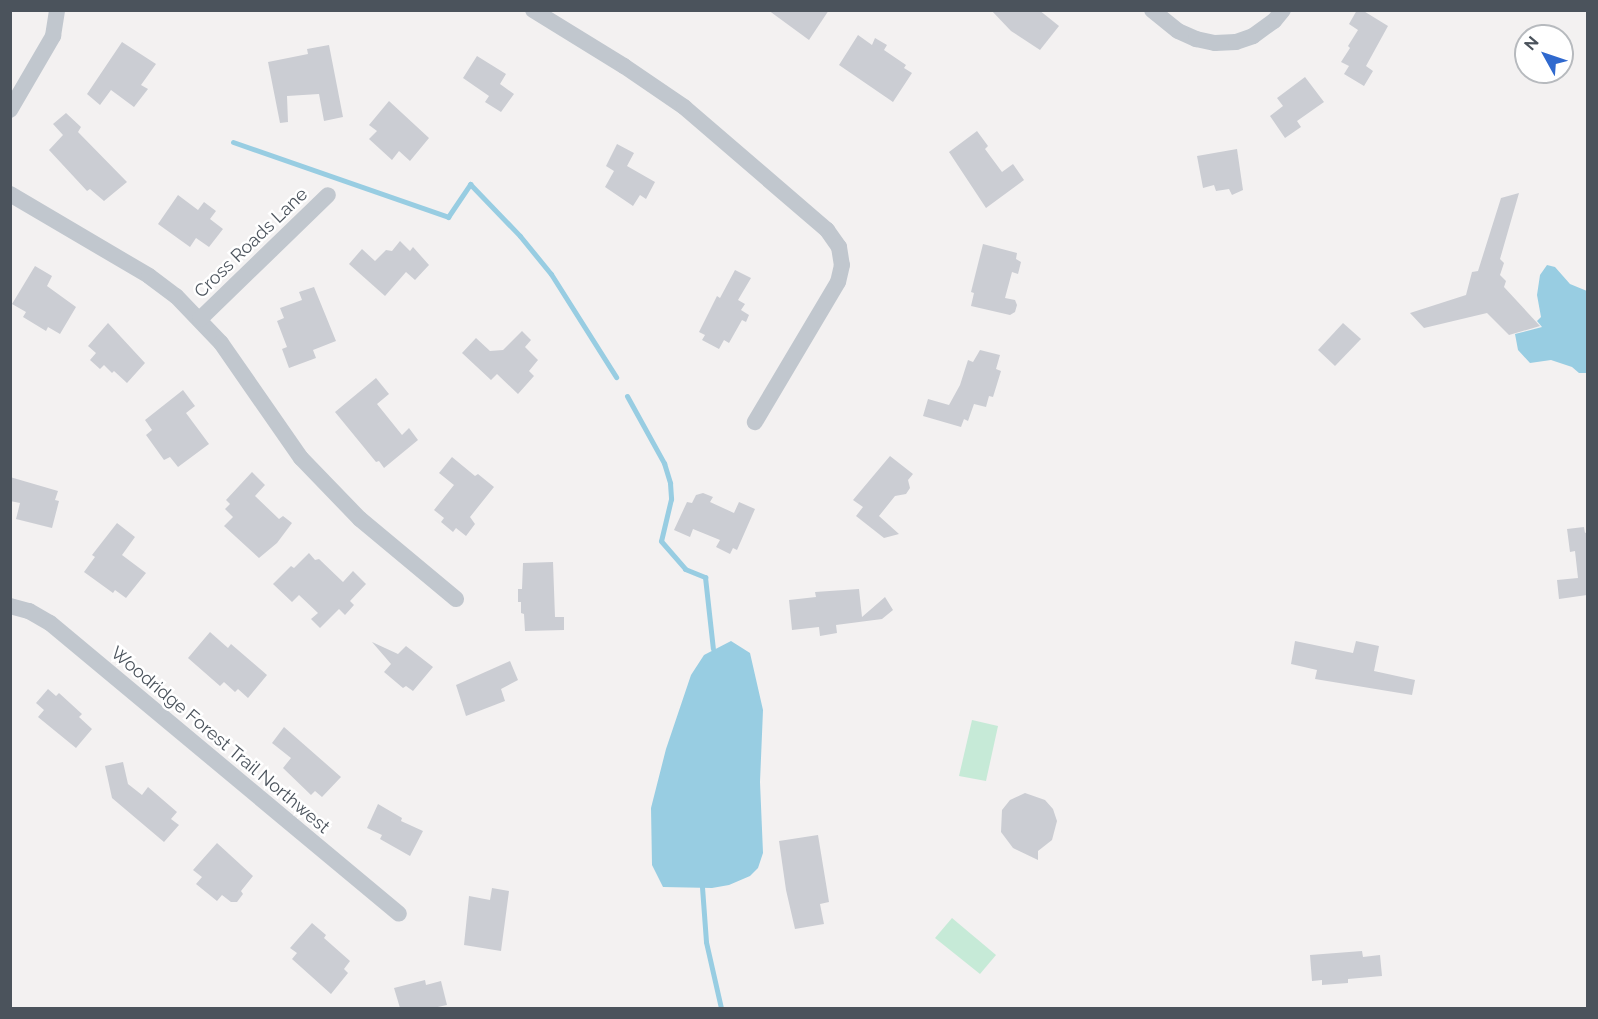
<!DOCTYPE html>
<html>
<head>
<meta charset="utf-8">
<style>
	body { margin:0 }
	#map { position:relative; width:1598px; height:1019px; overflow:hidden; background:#f3f1f1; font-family:Raleway,sans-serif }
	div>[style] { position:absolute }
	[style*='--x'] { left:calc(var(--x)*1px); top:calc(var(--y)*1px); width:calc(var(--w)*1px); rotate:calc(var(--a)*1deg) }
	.green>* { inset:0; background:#c6ead7 }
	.water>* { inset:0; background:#98cde2 }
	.stream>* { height:5px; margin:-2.5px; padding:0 2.5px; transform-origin:2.5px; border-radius:2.5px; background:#98cde2 }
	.building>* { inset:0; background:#cbcdd3 }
	.street>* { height:16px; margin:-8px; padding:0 8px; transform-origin:8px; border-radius:8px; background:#c1c7ce }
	span { translate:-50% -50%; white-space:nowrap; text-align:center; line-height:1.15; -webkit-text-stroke:5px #fff; paint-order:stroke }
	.street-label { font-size:18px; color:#4b535c }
	.frame { position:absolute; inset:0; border:12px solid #4b535c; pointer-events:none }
	.north { position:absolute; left:1514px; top:24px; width:60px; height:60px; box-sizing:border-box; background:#fff; border:2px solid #b7babe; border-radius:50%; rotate:310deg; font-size:16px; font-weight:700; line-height:24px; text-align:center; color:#4b535c }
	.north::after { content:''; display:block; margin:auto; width:21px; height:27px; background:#3069ce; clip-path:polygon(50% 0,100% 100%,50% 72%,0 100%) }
</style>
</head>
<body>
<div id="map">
	<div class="green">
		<i style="clip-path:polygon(972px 720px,998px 726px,986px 781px,959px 776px)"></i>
		<i style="clip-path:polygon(952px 918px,996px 955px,980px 974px,935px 938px)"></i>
	</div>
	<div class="water">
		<i style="clip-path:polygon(1547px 265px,1555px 267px,1570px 284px,1587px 291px,1587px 373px,1579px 373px,1572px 367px,1551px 360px,1530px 363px,1518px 350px,1515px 334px,1542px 327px,1537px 321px,1541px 317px,1537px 295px,1540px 275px)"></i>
		<i style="clip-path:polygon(731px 641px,750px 653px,763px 710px,760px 782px,763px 853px,758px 868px,750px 876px,729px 885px,712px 888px,663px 887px,652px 865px,651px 808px,666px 749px,691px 675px,704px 655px)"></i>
	</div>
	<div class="stream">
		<i style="--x:233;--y:142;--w:228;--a:19.2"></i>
		<i style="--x:448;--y:217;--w:40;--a:-56"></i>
		<i style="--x:470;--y:184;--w:72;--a:46.1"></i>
		<i style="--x:520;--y:236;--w:49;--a:50.8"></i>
		<i style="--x:551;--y:274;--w:122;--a:57.7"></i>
		<i style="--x:627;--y:396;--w:77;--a:61.1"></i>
		<i style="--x:664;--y:463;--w:21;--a:73"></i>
		<i style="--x:670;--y:483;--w:16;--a:86"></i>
		<i style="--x:671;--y:499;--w:43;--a:103.4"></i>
		<i style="--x:661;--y:541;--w:37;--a:49"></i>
		<i style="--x:685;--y:569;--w:22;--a:22"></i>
		<i style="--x:705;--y:577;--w:72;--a:83.7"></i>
		<i style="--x:702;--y:887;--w:55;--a:85.8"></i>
		<i style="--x:706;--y:942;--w:68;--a:77.2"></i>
	</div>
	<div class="building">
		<i style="clip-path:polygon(768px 10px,829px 10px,809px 40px)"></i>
		<i style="clip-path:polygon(991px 10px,1039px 10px,1059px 26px,1040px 50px,1011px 31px)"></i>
		<i style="clip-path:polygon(1357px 10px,1362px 10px,1388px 26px,1366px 66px,1373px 71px,1364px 86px,1344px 74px,1349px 66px,1341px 62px,1350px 48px,1348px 46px,1358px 30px,1349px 24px)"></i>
		<i style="clip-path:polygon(858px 35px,872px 45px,875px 38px,887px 45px,884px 50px,906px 65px,904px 68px,912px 73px,893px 102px,839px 65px)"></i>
		<i style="clip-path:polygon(122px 42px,156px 64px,141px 85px,148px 89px,134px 107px,111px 90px,100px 105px,87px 94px)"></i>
		<i style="clip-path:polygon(329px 45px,343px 117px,324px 121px,319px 94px,287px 96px,288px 122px,280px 123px,268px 62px,308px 54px,307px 49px)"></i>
		<i style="clip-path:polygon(477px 56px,506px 74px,500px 84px,514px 94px,501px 112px,485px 102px,489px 96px,463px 78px)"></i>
		<i style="clip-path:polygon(1305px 77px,1324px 102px,1297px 121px,1301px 127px,1285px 138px,1270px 116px,1283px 106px,1277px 98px)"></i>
		<i style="clip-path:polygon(389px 101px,429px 138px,410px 161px,399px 151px,392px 160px,369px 139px,377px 131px,369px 125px)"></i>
		<i style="clip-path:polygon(66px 113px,81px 127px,78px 132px,127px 182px,104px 201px,90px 189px,87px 191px,49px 150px,63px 135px,53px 124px)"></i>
		<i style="clip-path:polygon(977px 131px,988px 146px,985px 149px,1002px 172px,1013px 164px,1024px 180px,986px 208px,949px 152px)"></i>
		<i style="clip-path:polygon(617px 144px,634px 153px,627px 166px,655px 182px,646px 199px,640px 195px,633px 206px,605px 187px,614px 171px,606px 166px)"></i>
		<i style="clip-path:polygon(1237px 149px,1243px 190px,1232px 195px,1229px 189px,1216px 191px,1214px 185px,1203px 188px,1197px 156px)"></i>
		<i style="clip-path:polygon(1519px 193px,1500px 259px,1504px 263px,1500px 275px,1506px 281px,1504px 287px,1540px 326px,1509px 335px,1487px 313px,1424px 328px,1410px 313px,1466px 295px,1472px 272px,1478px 271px,1501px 198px)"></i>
		<i style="clip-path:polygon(178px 195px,198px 210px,204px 202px,216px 211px,210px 219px,223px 229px,209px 247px,196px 238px,190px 247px,158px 224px)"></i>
		<i style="clip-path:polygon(400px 241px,410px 251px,413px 247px,429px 265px,415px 280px,406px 272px,385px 296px,349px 264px,362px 249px,375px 261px,386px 250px,392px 251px)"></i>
		<i style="clip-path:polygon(983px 244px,1017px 253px,1016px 259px,1021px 262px,1018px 274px,1012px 272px,1005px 298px,1015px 300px,1017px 305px,1015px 312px,1010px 315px,971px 306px,974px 293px,971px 292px)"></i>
		<i style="clip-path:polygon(35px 266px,52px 276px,47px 286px,76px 307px,60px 334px,48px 327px,46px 331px,23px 317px,26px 312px,12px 304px)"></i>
		<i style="clip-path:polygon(735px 270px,751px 278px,738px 300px,745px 304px,741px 310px,749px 315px,746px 322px,742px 320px,729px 343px,724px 340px,719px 349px,702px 340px,705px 335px,699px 332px,717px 296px,720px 298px)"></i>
		<i style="clip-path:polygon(314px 287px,336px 341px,313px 350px,316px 358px,289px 368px,282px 349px,287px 347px,277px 321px,284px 318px,280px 308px,302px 300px,299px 292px)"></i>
		<i style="clip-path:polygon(108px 323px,145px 363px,127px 383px,114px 371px,112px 373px,104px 365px,100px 369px,90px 360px,96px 353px,88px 346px)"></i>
		<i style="clip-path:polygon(1343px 323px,1361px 339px,1335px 366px,1318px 350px)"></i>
		<i style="clip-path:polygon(522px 331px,531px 340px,525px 347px,538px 360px,529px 371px,534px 376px,518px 394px,497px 374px,491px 380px,462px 353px,476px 338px,490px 351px,503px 350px)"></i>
		<i style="clip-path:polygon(980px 350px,1000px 355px,996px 369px,1001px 371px,993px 397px,989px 396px,986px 407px,974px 404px,968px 421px,964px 419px,961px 427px,923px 416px,928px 399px,949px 405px,960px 385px,968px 360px,973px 362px)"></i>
		<i style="clip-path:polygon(376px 378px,389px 394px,377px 404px,402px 435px,409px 428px,418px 440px,384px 468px,379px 461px,376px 462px,335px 412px)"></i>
		<i style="clip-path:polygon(183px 390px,195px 406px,186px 413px,209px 444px,178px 467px,170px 457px,164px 460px,146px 435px,152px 430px,145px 420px)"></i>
		<i style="clip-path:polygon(890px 456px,913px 474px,908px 480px,910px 488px,906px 494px,895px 496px,879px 516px,899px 534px,884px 538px,856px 516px,863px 507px,853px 500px)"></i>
		<i style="clip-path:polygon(452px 457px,475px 476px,478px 474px,494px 487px,470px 517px,475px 524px,466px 536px,456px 528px,453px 532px,441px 522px,444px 518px,434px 510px,454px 485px,439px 473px)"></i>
		<i style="clip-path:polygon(252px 472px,265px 485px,255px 496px,279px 519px,283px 516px,292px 523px,277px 543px,259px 558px,224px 526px,233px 517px,225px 509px,230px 504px,226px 500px)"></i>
		<i style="clip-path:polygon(10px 477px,58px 491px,55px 500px,59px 501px,52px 528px,16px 519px,20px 503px,10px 501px)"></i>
		<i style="clip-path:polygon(703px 493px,713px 497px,710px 502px,734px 513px,739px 502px,755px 509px,737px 550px,733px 548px,730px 554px,716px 547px,720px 540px,693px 529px,690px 537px,674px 530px,687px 502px,692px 503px,696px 495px)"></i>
		<i style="clip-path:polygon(117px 523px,135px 537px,122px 555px,146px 573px,126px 598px,115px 590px,113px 593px,84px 572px,95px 557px,92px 555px)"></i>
		<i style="clip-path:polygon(1584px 527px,1585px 533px,1587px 532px,1587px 595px,1559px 599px,1557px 580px,1578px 578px,1575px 551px,1570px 552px,1567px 529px)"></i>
		<i style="clip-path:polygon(309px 553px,315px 560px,319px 559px,343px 582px,353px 571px,366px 584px,350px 601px,354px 605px,345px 615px,339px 609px,320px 628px,311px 619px,318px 613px,299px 595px,292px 602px,273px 584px,291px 566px,294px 568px)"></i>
		<i style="clip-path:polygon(553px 562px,555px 617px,564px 617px,564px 630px,525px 631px,524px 614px,521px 613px,521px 602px,518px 602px,518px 589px,522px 589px,523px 563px)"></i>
		<i style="clip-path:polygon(859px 589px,862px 617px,885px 597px,893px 610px,882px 619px,836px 625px,837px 633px,820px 636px,819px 627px,792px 630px,789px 600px,816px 597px,815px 592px)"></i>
		<i style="clip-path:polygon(210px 632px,228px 648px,231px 644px,267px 675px,248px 698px,238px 689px,235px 692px,224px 682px,220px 686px,188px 658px)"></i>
		<i style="clip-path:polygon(1295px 641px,1353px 653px,1356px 641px,1379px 646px,1374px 671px,1415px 680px,1412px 695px,1315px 679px,1317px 670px,1291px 664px)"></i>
		<i style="clip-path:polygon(372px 642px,398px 654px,406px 646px,433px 667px,413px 691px,406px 686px,403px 688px,384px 672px,391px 664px)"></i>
		<i style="clip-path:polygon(510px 661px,518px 680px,501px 689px,505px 701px,466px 716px,456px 685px)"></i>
		<i style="clip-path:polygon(48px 689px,56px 696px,59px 693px,82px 714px,79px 717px,92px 729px,76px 748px,38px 717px,44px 710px,36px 703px)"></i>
		<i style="clip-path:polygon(284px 727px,341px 777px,322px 797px,315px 791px,311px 795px,283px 768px,291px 758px,272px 743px)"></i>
		<i style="clip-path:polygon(123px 762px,128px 784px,142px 795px,148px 787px,177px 812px,171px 819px,179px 825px,164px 842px,112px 798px,105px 766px)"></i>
		<i style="clip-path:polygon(1025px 793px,1045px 800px,1053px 809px,1057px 821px,1052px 840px,1038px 851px,1038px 860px,1013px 848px,1001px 832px,1002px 810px,1010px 800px)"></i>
		<i style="clip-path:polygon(378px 804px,402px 818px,401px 821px,423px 831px,410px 856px,380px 839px,382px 835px,367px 828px)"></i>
		<i style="clip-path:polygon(818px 835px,829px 902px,820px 904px,824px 924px,795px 929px,786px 890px,779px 841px)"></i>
		<i style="clip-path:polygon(217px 843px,253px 876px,241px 891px,243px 894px,237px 902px,231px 902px,222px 895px,217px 901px,196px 884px,202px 877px,193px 870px)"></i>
		<i style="clip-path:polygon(492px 888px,509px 891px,501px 951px,464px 945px,469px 896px,490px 900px)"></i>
		<i style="clip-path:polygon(312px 923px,326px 935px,324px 938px,350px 961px,344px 969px,348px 973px,331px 994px,292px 959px,297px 953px,290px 948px)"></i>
		<i style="clip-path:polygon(1362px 951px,1363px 957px,1380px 955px,1382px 976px,1348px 979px,1348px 983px,1322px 985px,1322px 980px,1312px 981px,1310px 955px)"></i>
		<i style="clip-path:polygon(425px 980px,426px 985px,441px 981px,447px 1005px,433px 1008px,400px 1008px,394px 988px)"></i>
	</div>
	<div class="street">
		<i style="--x:533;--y:10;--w:107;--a:31.6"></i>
		<i style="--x:624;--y:66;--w:73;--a:34.3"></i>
		<i style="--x:684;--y:107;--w:189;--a:40.7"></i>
		<i style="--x:827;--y:230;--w:21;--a:55"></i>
		<i style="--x:839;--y:247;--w:18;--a:81"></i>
		<i style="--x:842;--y:265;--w:17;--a:103"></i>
		<i style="--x:838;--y:282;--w:163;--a:120.7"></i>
		<i style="--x:1152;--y:10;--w:33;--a:39"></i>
		<i style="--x:1178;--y:31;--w:20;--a:24"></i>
		<i style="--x:1196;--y:39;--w:19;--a:12"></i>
		<i style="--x:1215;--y:43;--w:21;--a:-3"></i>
		<i style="--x:1236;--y:42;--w:18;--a:-19"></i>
		<i style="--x:1253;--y:36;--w:26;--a:-36"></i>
		<i style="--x:1274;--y:21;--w:14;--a:-51"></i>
		<i style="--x:10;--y:110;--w:86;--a:-59.8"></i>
		<i style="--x:53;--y:36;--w:26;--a:-81"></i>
		<i style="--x:10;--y:194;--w:161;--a:30.5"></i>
		<i style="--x:149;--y:276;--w:34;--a:37"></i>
		<i style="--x:176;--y:296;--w:65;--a:46.2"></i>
		<i style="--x:221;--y:343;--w:140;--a:55.2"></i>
		<i style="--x:301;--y:458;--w:85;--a:46"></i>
		<i style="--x:360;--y:519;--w:125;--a:39.8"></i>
		<i style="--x:200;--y:319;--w:178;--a:-44.1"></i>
		<i style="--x:10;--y:606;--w:20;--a:15"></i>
		<i style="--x:29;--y:611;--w:24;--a:30"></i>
		<i style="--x:50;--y:623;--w:454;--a:39.8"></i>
	</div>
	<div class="street-label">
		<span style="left:251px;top:243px;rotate:-44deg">Cross Roads Lane</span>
		<span style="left:220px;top:740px;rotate:40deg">Woodridge Forest Trail Northwest</span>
	</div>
	<div class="frame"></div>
	<div class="north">N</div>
</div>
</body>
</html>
